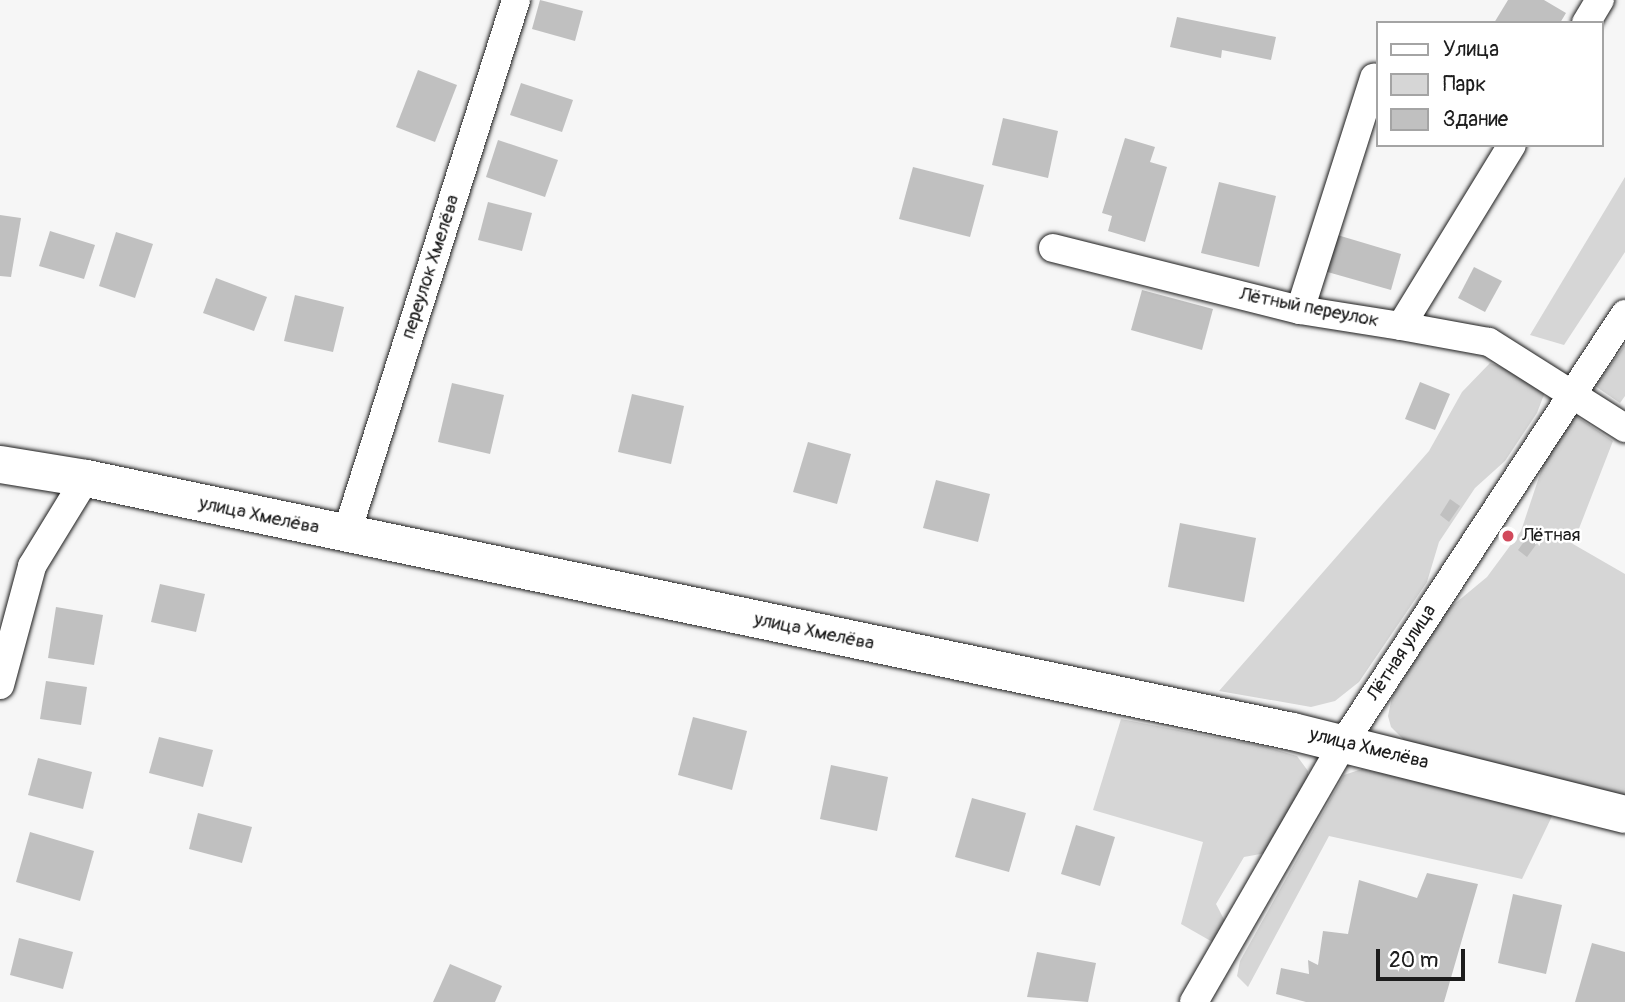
<!DOCTYPE html>
<html>
<head>
<meta charset="utf-8">
<style>
	body { margin:0 }
	#map { position:relative; width:1625px; height:1002px; overflow:hidden; background:#f6f6f6; font-family:Pangolin,sans-serif }
	div>[style] { position:absolute }
	[style*='--x'] { left:calc(var(--x)*1px); top:calc(var(--y)*1px); width:calc(var(--w)*1px); rotate:calc(var(--a)*1deg) }
	.green>* { inset:0; background:#d6d6d6 }
	.building>* { inset:0; background:#c0c0c0 }
	.roads { filter:drop-shadow(0 0 2px #1c1c1c) drop-shadow(0 0 2px #1c1c1c) }
	.minor>* { height:28px; margin:-14px; padding:0 14px; transform-origin:14px; border-radius:14px; background:#fff }
	.major>* { height:37px; margin:-18.5px; padding:0 18.5px; transform-origin:18.5px; border-radius:18.5px; background:#fff }
	.dots>* { width:19px; height:19px; translate:-50% -50%; box-sizing:border-box; border:4px solid #fff; border-radius:50% }
	span { translate:-50% -50%; white-space:nowrap; text-align:center; line-height:1.15; -webkit-text-stroke:5px #fff; paint-order:stroke }
	.street-label { font-size:19px; color:#1c1c1c }
	.poi-label { font-size:19px; color:#1c1c1c }
	.left { translate:0 -50%; text-align:left }
	.legend { position:absolute; left:1376px; top:21px; width:228px; height:126px; box-sizing:border-box; background:#fff; border:2px solid #a4a4a4; margin:0; padding:9px 12px; list-style:none; font-size:21px; color:#1c1c1c }
	.legend li { display:flex; align-items:center; gap:14px; height:35px }
	.legend b { width:35px; border:2px solid #a4a4a4 }
	.scale { position:absolute; left:1376px; top:949px; width:89px; height:32px; box-sizing:border-box; border:4px solid #1c1c1c; border-top:0; padding-left:9px; font-size:21px; line-height:24px; white-space:nowrap; color:#1c1c1c; -webkit-text-stroke:5px #fff; paint-order:stroke }
</style>
</head>
<body>
<div id="map">
	<div class="green">
		<i style="clip-path:polygon(1625px 177px,1625px 252px,1564px 345px,1530px 335px)"></i>
		<i style="clip-path:polygon(1625px 345px,1625px 396px,1620px 403px,1595px 386px)"></i>
		<i style="clip-path:polygon(1490px 363px,1532px 378px,1545px 392px,1537px 413px,1505px 461px,1475px 488px,1439px 542px,1427px 582px,1359px 682px,1335px 701px,1311px 707px,1219px 691px,1429px 451px,1462px 392px)"></i>
		<i style="clip-path:polygon(1576px 416px,1613px 441px,1573px 544px,1625px 574px,1625px 796px,1408px 744px,1391px 727px,1388px 716px,1392px 697px,1446px 611px,1487px 577px,1521px 531px,1547px 453px)"></i>
		<i style="clip-path:polygon(1121px 719px,1267px 747px,1297px 756px,1308px 771px,1308px 782px,1266px 853px,1244px 857px,1216px 904px,1228px 927px,1216px 944px,1181px 924px,1203px 842px,1093px 810px)"></i>
		<i style="clip-path:polygon(1362px 769px,1555px 810px,1522px 879px,1329px 836px,1248px 987px,1237px 976px,1240px 961px,1344px 775px)"></i>
	</div>
	<div class="building">
		<i style="clip-path:polygon(540px 0,583px 11px,575px 41px,532px 29px)"></i>
		<i style="clip-path:polygon(1508px 0,1544px 0,1566px 13px,1560px 23px,1494px 23px)"></i>
		<i style="clip-path:polygon(1177px 17px,1276px 37px,1271px 60px,1222px 50px,1221px 58px,1170px 47px)"></i>
		<i style="clip-path:polygon(418px 70px,457px 85px,435px 142px,396px 127px)"></i>
		<i style="clip-path:polygon(521px 83px,573px 100px,562px 132px,510px 115px)"></i>
		<i style="clip-path:polygon(1003px 118px,1058px 131px,1048px 178px,992px 165px)"></i>
		<i style="clip-path:polygon(1125px 138px,1155px 147px,1150px 162px,1167px 167px,1145px 242px,1108px 231px,1112px 216px,1102px 213px)"></i>
		<i style="clip-path:polygon(498px 140px,558px 160px,545px 197px,486px 177px)"></i>
		<i style="clip-path:polygon(913px 167px,984px 185px,970px 237px,899px 219px)"></i>
		<i style="clip-path:polygon(1219px 182px,1276px 196px,1259px 267px,1201px 253px)"></i>
		<i style="clip-path:polygon(488px 202px,532px 213px,522px 251px,478px 240px)"></i>
		<i style="clip-path:polygon(0 215px,21px 218px,11px 277px,0 276px)"></i>
		<i style="clip-path:polygon(50px 231px,95px 245px,84px 279px,39px 266px)"></i>
		<i style="clip-path:polygon(116px 232px,153px 244px,135px 298px,99px 286px)"></i>
		<i style="clip-path:polygon(1334px 234px,1401px 254px,1391px 290px,1324px 271px)"></i>
		<i style="clip-path:polygon(1474px 267px,1502px 281px,1485px 312px,1458px 298px)"></i>
		<i style="clip-path:polygon(216px 278px,267px 297px,254px 331px,203px 313px)"></i>
		<i style="clip-path:polygon(1142px 290px,1213px 309px,1202px 350px,1131px 330px)"></i>
		<i style="clip-path:polygon(295px 295px,344px 307px,333px 352px,284px 341px)"></i>
		<i style="clip-path:polygon(1420px 382px,1450px 394px,1435px 430px,1405px 419px)"></i>
		<i style="clip-path:polygon(452px 383px,504px 395px,490px 454px,438px 442px)"></i>
		<i style="clip-path:polygon(632px 394px,684px 406px,671px 464px,618px 452px)"></i>
		<i style="clip-path:polygon(808px 442px,851px 454px,837px 504px,793px 492px)"></i>
		<i style="clip-path:polygon(936px 480px,990px 494px,978px 542px,923px 528px)"></i>
		<i style="clip-path:polygon(1450px 499px,1460px 506px,1449px 522px,1440px 515px)"></i>
		<i style="clip-path:polygon(1180px 523px,1256px 538px,1244px 602px,1168px 587px)"></i>
		<i style="clip-path:polygon(1529px 535px,1538px 542px,1527px 557px,1518px 550px)"></i>
		<i style="clip-path:polygon(160px 584px,205px 594px,196px 632px,151px 622px)"></i>
		<i style="clip-path:polygon(56px 607px,103px 615px,94px 665px,48px 658px)"></i>
		<i style="clip-path:polygon(46px 681px,87px 687px,81px 725px,40px 719px)"></i>
		<i style="clip-path:polygon(693px 717px,747px 731px,732px 790px,678px 775px)"></i>
		<i style="clip-path:polygon(159px 737px,213px 750px,203px 787px,149px 773px)"></i>
		<i style="clip-path:polygon(38px 758px,92px 772px,83px 809px,28px 795px)"></i>
		<i style="clip-path:polygon(831px 765px,888px 777px,877px 831px,820px 819px)"></i>
		<i style="clip-path:polygon(972px 798px,1026px 813px,1009px 872px,955px 857px)"></i>
		<i style="clip-path:polygon(198px 813px,252px 827px,242px 863px,189px 849px)"></i>
		<i style="clip-path:polygon(1076px 825px,1115px 837px,1100px 886px,1061px 874px)"></i>
		<i style="clip-path:polygon(30px 832px,94px 851px,80px 901px,16px 882px)"></i>
		<i style="clip-path:polygon(1427px 873px,1478px 884px,1444px 1002px,1306px 1002px,1276px 994px,1281px 968px,1309px 974px,1308px 960px,1318px 965px,1323px 931px,1348px 934px,1359px 880px,1417px 898px)"></i>
		<i style="clip-path:polygon(1513px 894px,1562px 905px,1546px 974px,1498px 963px)"></i>
		<i style="clip-path:polygon(19px 938px,73px 952px,63px 989px,10px 975px)"></i>
		<i style="clip-path:polygon(1592px 943px,1625px 952px,1625px 1002px,1575px 1002px)"></i>
		<i style="clip-path:polygon(1037px 952px,1096px 963px,1088px 1002px,1027px 997px)"></i>
		<i style="clip-path:polygon(450px 964px,502px 986px,495px 1002px,433px 1002px)"></i>
	</div>
	<div class="roads">
		<div class="minor">
			<i style="--x:1586;--y:23;--w:27;--a:-59"></i>
			<i style="--x:1053;--y:248;--w:255;--a:14.1"></i>
			<i style="--x:1300;--y:310;--w:102;--a:9"></i>
			<i style="--x:1401;--y:326;--w:212;--a:-58.5"></i>
			<i style="--x:1300;--y:310;--w:244;--a:-72.3"></i>
			<i style="--x:1401;--y:326;--w:89;--a:10.3"></i>
			<i style="--x:1489;--y:342;--w:161;--a:32.3"></i>
			<i style="--x:346;--y:535;--w:561;--a:-72.37"></i>
			<i style="--x:0;--y:685;--w:123;--a:-74.9"></i>
			<i style="--x:32;--y:566;--w:103;--a:-58.5"></i>
			<i style="--x:1194;--y:1002;--w:300;--a:-60"></i>
			<i style="--x:1344;--y:742;--w:512;--a:-56.71"></i>
		</div>
		<div class="major">
			<i style="--x:0;--y:464;--w:87;--a:9.2"></i>
			<i style="--x:86;--y:478;--w:1232;--a:11.85"></i>
			<i style="--x:1292;--y:731;--w:343;--a:14"></i>
		</div>
	</div>
	<div class="dots">
		<i style="left:1508px;top:536px;background:#d1495b"></i>
	</div>
	<div class="street-label">
		<span style="left:431px;top:267px;rotate:-72deg">переулок Хмелёва</span>
		<span style="left:1309px;top:308px;rotate:11deg">Лётный переулок</span>
		<span style="left:259px;top:516px;rotate:12deg">улица Хмелёва</span>
		<span style="left:814px;top:632px;rotate:12deg">улица Хмелёва</span>
		<span style="left:1402px;top:653px;rotate:-57deg">Лётная улица</span>
		<span style="left:1369px;top:749px;rotate:14deg">улица Хмелёва</span>
	</div>
	<div class="poi-label">
		<span class="left" style="left:1522px;top:536px">Лётная</span>
	</div>
	<ul class="legend">
	<li><b style="height:9px;background:#fff"></b>Улица</li>
	<li><b style="height:19px;background:#d6d6d6"></b>Парк</li>
	<li><b style="height:19px;background:#c0c0c0"></b>Здание</li>
	</ul>
	<div class="scale">20 m</div>
</div>
</body>
</html>
